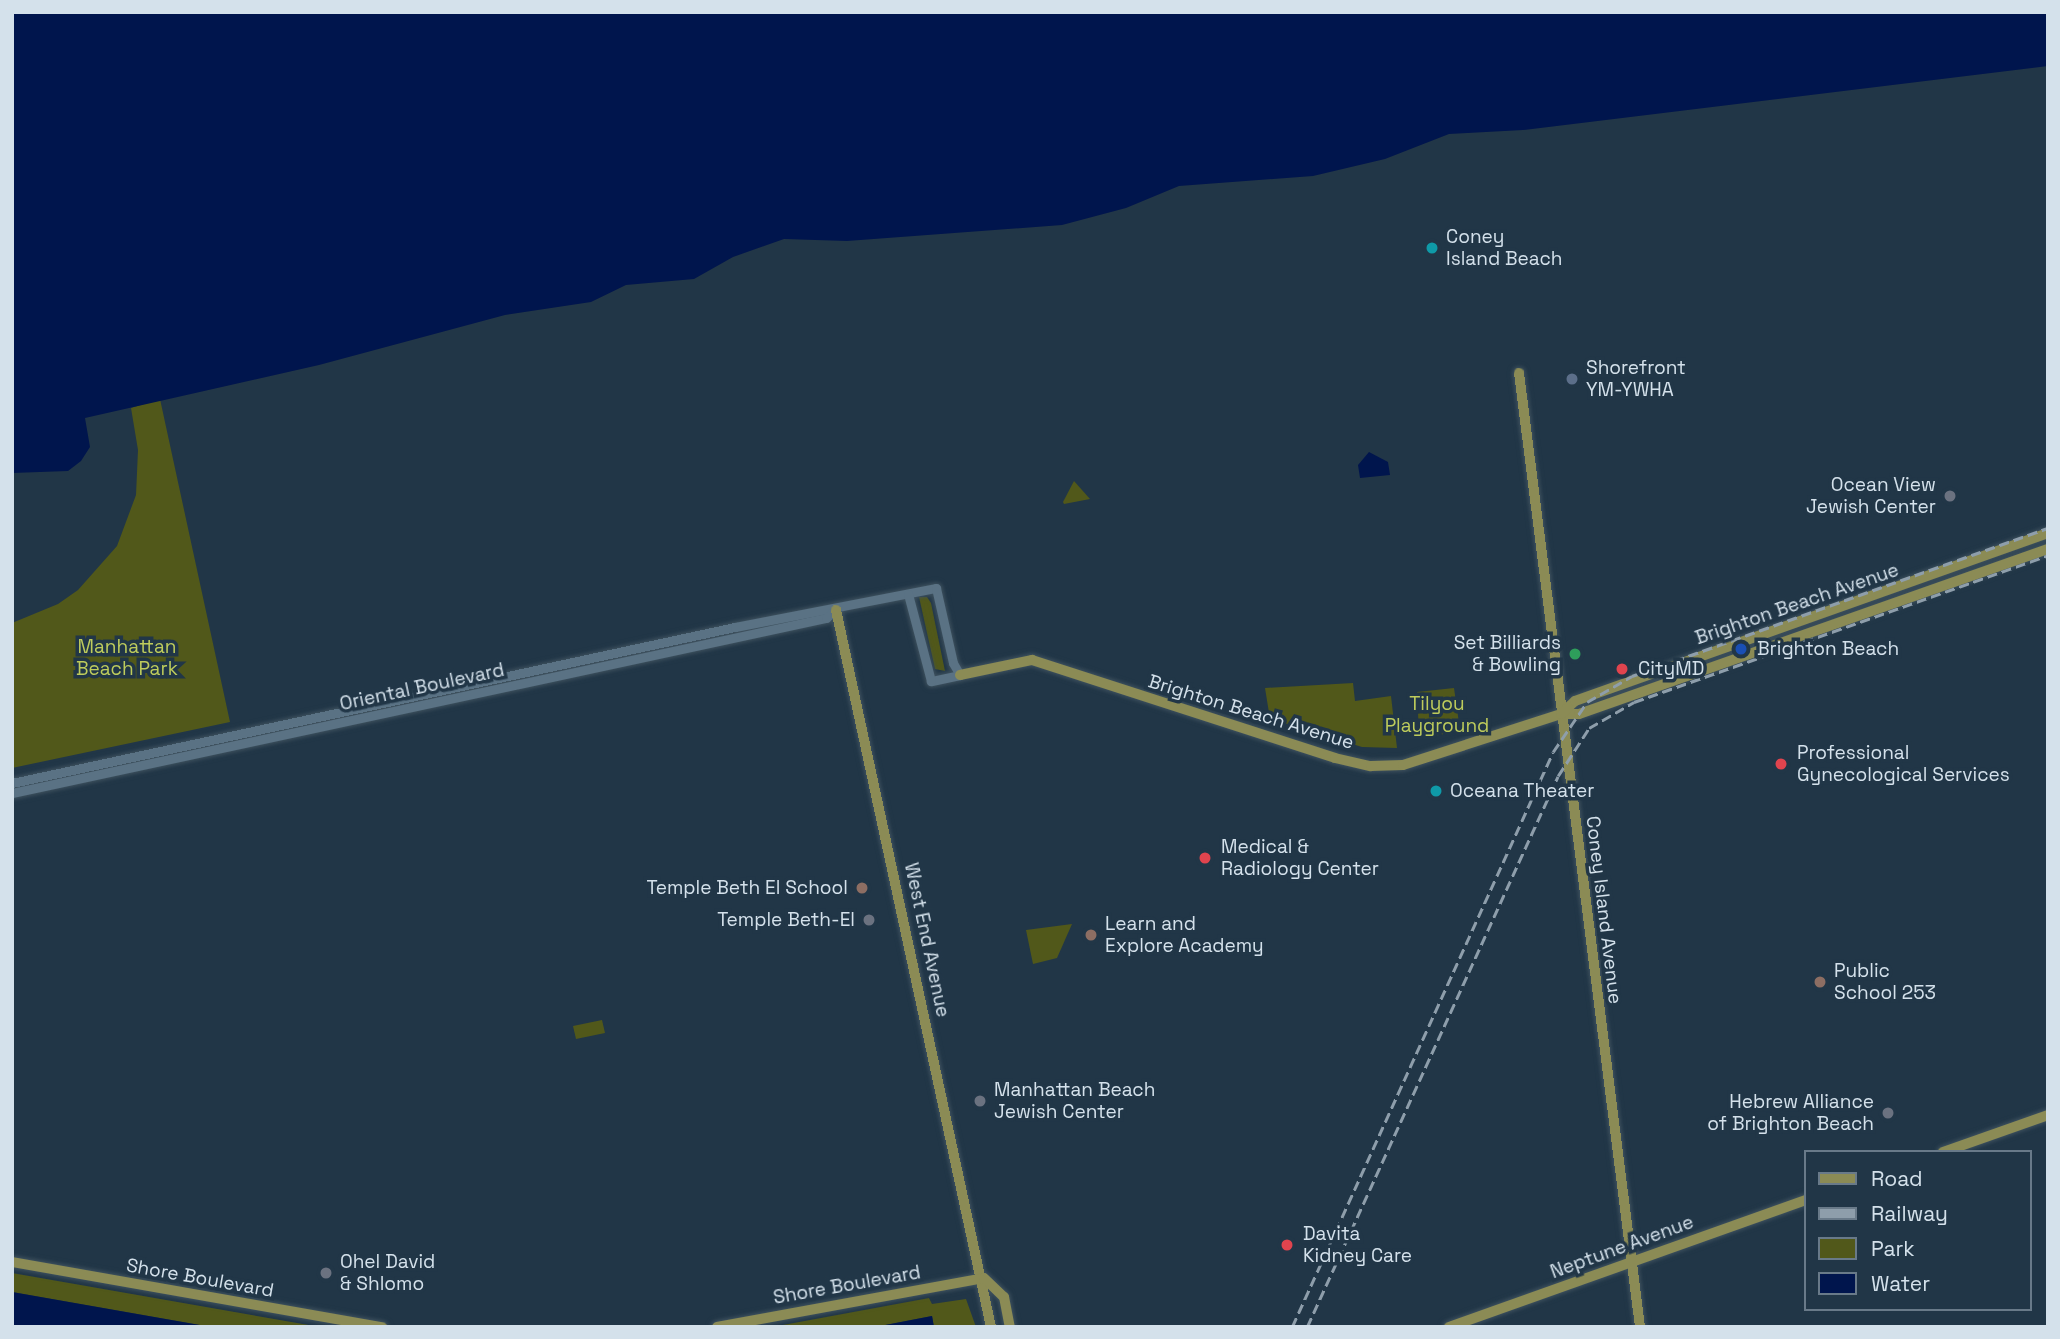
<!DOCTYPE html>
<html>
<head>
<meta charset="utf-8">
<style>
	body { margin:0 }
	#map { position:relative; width:2060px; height:1339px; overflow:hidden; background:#213647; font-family:"Space Grotesk",sans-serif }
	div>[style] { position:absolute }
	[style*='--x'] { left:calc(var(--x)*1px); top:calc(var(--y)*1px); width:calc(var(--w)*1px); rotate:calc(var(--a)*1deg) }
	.green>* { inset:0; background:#51581a }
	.water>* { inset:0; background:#00154d }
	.roads { filter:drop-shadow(0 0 2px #3e515e) drop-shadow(0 0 2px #3e515e) }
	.minor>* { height:9px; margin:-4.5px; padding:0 4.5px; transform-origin:4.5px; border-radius:4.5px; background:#5a7284 }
	.major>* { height:10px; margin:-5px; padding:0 5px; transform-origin:5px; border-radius:5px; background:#8b8b55 }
	.rail>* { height:2.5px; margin-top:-1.25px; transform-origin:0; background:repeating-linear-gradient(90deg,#8e9eab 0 10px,transparent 0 15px) }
	.dots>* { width:19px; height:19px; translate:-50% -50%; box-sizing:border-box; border:4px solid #213647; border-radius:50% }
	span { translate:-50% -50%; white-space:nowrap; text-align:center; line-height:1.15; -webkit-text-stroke:7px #213647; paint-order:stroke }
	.poi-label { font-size:19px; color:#d4e1eb }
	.left { translate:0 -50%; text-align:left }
	.right { translate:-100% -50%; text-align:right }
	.street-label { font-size:19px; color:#d4e1eb }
	.park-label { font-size:19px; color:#becc5c }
	.frame { position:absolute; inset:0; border:14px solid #d4e1eb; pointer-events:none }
	.legend { position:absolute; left:1804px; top:1150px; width:228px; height:161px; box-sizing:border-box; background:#213647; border:2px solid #697a89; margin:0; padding:9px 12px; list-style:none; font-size:21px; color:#d4e1eb }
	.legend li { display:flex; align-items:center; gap:14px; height:35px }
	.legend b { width:35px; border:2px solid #697a89 }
</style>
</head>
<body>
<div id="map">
	<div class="green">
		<i style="clip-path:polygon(160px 399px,230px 722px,12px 768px,12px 623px,58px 604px,78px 590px,117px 546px,136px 495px,138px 450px,131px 408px)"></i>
		<i style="clip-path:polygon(1074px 481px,1090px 499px,1064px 504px,1063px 502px)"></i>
		<i style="clip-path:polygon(919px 597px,927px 597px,931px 603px,945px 671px,935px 669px)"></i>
		<i style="clip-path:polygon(1353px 683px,1355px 701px,1391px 696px,1397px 748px,1362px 747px,1270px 719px,1265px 688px)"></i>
		<i style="clip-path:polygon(1454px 688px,1460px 730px,1423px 739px,1419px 734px,1417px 692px)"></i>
		<i style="clip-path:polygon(1072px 924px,1057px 958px,1033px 964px,1026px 930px)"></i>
		<i style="clip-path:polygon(602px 1020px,605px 1033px,576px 1039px,573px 1026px)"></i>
		<i style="clip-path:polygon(12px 1273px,320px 1327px,211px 1327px,12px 1292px)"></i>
		<i style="clip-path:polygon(929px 1298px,932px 1304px,966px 1299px,976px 1327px,934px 1327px,932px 1316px,875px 1327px,772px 1327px)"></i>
	</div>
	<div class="water">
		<i style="clip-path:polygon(12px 12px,2048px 12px,2048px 66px,1523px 130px,1449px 134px,1385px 159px,1313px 176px,1179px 186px,1126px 208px,1062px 225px,847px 241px,784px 239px,733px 257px,694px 279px,626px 285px,591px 302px,505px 315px,319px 365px,85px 418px,90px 447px,81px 461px,68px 471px,12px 473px)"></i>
		<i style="clip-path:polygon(1369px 452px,1388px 462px,1390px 475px,1360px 478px,1358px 465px)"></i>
		<i style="clip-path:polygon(12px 1292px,211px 1327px,12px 1327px)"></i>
		<i style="clip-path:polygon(932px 1316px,934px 1327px,875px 1327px)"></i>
	</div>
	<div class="roads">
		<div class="minor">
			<i style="--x:12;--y:783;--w:740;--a:-12.18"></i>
			<i style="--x:735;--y:627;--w:205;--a:-11"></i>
			<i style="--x:936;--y:588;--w:77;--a:77.2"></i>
			<i style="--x:953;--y:663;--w:14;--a:60"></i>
			<i style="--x:960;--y:675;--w:30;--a:168"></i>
			<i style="--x:931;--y:681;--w:90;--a:-104.8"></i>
			<i style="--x:12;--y:793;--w:833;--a:-12.13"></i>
			<i style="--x:826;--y:618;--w:13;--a:-39"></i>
		</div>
		<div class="major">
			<i style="--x:1519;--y:373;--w:962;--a:82.77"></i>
			<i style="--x:836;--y:610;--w:734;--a:77.8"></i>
			<i style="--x:960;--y:675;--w:74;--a:-11.8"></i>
			<i style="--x:1032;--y:660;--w:318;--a:17.9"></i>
			<i style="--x:1335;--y:758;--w:37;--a:13"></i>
			<i style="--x:1371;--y:766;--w:32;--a:-2"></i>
			<i style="--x:1403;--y:765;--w:166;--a:-17.9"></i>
			<i style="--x:1561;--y:714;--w:18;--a:0"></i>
			<i style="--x:1579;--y:714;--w:497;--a:-19.4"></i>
			<i style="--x:1561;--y:714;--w:19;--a:-43"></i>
			<i style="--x:1575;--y:701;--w:502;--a:-19.55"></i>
			<i style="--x:1943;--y:1152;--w:111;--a:-19.4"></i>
			<i style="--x:12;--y:1262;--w:376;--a:10"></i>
			<i style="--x:717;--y:1327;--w:271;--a:-10.4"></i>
			<i style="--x:984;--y:1278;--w:28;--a:44"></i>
			<i style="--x:1004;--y:1297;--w:31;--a:79"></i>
			<i style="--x:1449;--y:1327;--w:379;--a:-19.6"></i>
		</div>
	</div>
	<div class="rail">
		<i style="--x:1292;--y:1327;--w:631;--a:-65.59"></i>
		<i style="--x:1553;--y:752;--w:60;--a:-55.8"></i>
		<i style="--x:1587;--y:702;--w:52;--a:-30"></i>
		<i style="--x:1632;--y:676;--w:442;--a:-19.6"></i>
		<i style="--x:1307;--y:1327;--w:605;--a:-65.51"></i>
		<i style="--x:1558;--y:776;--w:57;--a:-57.1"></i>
		<i style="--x:1589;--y:728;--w:52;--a:-30"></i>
		<i style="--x:1634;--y:702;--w:439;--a:-19.5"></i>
	</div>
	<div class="dots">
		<i style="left:1432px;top:248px;background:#0f9aa8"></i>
		<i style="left:1572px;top:379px;background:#5c6f8a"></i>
		<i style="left:1950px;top:496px;background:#6b7280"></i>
		<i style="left:1741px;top:649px;background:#1a4fb4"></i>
		<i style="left:1575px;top:654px;background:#2e9e5b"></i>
		<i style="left:1622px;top:669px;background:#e0444e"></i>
		<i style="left:1781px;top:764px;background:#e0444e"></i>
		<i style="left:1436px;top:791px;background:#0f9aa8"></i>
		<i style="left:1205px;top:858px;background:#e0444e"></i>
		<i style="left:862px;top:888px;background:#8d6e63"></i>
		<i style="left:869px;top:920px;background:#6b7280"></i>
		<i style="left:1091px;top:935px;background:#8d6e63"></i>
		<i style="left:1820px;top:982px;background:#8d6e63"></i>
		<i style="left:980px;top:1101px;background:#6b7280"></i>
		<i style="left:1888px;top:1113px;background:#6b7280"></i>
		<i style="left:1287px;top:1245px;background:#e0444e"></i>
		<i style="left:326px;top:1273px;background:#6b7280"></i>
	</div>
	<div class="poi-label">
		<span class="left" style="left:1446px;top:248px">Coney<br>Island Beach</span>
		<span class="left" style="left:1586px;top:379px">Shorefront<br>YM-YWHA</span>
		<span class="right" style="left:1936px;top:496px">Ocean View<br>Jewish Center</span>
		<span class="right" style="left:1561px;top:654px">Set Billiards<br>&amp; Bowling</span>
		<span class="left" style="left:1757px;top:649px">Brighton Beach</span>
		<span class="left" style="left:1638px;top:669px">CityMD</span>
		<span class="left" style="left:1797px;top:764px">Professional<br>Gynecological Services</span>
		<span class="left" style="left:1450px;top:791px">Oceana Theater</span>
		<span class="left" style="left:1221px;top:858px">Medical &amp;<br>Radiology Center</span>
		<span class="right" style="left:848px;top:888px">Temple Beth El School</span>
		<span class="right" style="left:855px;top:920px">Temple Beth-El</span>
		<span class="left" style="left:1105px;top:935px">Learn and<br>Explore Academy</span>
		<span class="left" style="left:1834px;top:982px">Public<br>School 253</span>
		<span class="left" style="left:994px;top:1101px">Manhattan Beach<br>Jewish Center</span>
		<span class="right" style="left:1874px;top:1113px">Hebrew Alliance<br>of Brighton Beach</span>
		<span class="left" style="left:1303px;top:1245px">Davita<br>Kidney Care</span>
		<span class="left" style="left:340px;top:1273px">Ohel David<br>&amp; Shlomo</span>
	</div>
	<div class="street-label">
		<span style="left:1797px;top:604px;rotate:-19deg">Brighton Beach Avenue</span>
		<span style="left:422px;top:687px;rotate:-12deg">Oriental Boulevard</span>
		<span style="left:1251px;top:712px;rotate:17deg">Brighton Beach Avenue</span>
		<span style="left:1604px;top:910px;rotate:83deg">Coney Island Avenue</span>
		<span style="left:927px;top:940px;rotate:78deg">West End Avenue</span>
		<span style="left:1622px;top:1247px;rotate:-20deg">Neptune Avenue</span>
		<span style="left:200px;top:1278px;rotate:10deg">Shore Boulevard</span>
		<span style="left:847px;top:1285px;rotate:-10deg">Shore Boulevard</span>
	</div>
	<div class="park-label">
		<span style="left:127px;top:658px">Manhattan<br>Beach Park</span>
		<span style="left:1437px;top:715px">Tilyou<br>Playground</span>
	</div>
	<div class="frame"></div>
	<ul class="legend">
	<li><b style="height:9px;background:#8b8b55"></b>Road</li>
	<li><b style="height:9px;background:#8e9eab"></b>Railway</li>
	<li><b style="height:19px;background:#51581a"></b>Park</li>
	<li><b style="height:19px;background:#00154d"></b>Water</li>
	</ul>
</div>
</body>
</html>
